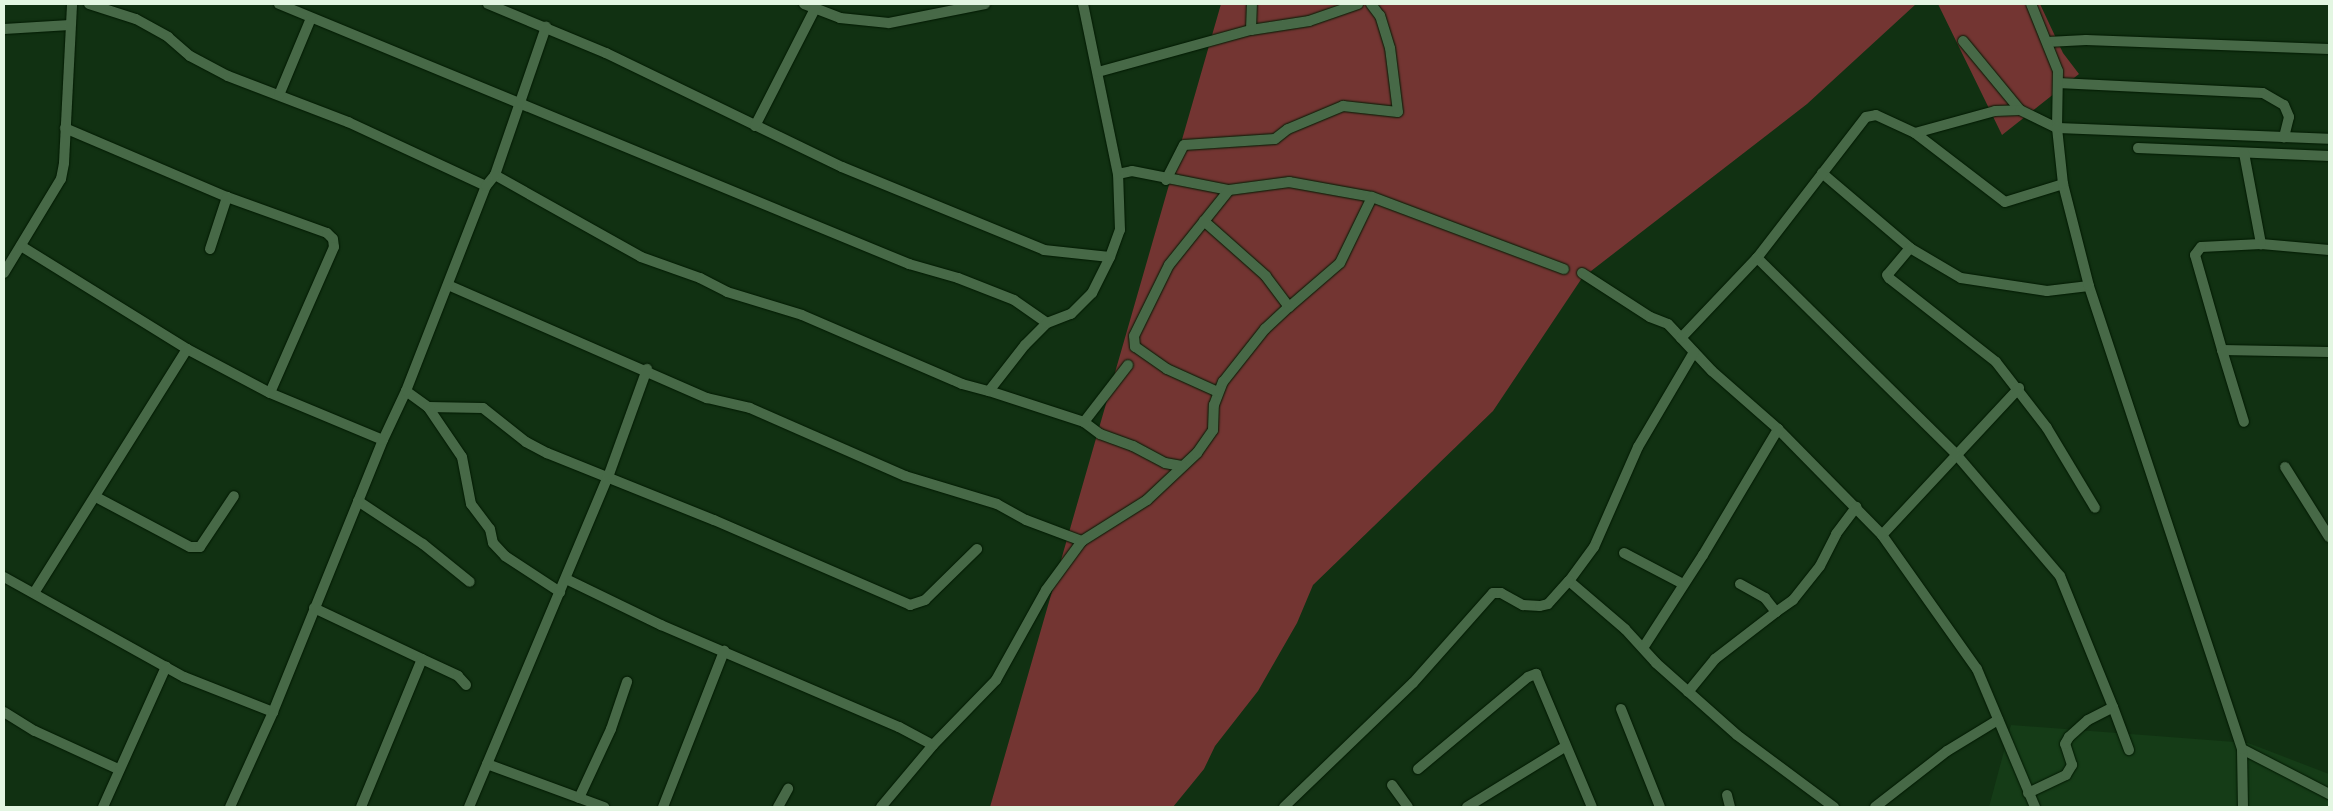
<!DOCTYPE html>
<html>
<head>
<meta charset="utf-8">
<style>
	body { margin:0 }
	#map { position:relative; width:2333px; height:811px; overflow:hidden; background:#113112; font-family:Cabin,sans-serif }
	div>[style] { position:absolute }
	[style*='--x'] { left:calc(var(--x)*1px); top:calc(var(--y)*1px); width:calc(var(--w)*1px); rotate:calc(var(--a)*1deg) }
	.built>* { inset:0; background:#153c17 }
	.green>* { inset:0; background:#733532 }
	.roads { filter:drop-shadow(0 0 1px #001900) drop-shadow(0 0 1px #001900) }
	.minor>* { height:10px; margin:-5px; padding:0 5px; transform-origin:5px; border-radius:5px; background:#476947 }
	span { translate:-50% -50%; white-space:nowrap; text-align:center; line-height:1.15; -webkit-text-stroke:5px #113112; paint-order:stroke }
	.frame { position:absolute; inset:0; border:5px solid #e3f6e2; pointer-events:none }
</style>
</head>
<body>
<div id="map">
	<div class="built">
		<i style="clip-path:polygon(2011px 725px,2248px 743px,2329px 774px,2329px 807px,1989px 807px)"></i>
	</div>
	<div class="green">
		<i style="clip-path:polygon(1221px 4px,1916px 4px,1807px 104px,1582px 278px,1493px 411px,1313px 585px,1297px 623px,1258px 691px,1215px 746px,1204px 769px,1173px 807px,990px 807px)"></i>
		<i style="clip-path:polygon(1938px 4px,2040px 4px,2063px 53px,2079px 74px,2002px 135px)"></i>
	</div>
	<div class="roads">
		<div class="minor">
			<i style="--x:89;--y:4;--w:49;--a:17.7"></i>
			<i style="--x:136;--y:19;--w:37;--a:29"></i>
			<i style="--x:168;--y:37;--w:29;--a:41"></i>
			<i style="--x:190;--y:56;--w:43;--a:27.8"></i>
			<i style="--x:228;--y:76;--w:129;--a:21"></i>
			<i style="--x:348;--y:122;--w:152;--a:24.9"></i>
			<i style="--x:279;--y:4;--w:682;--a:22.43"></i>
			<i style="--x:909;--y:264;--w:51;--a:15.9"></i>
			<i style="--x:958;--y:278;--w:60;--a:21.4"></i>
			<i style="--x:1014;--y:300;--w:40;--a:34.9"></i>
			<i style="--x:488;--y:4;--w:128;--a:22.6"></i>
			<i style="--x:606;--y:53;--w:262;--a:25.8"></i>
			<i style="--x:842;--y:167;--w:218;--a:22.3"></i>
			<i style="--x:1044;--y:250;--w:66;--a:6.1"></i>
			<i style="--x:1110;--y:257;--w:29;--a:-70"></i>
			<i style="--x:1120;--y:230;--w:56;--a:-92"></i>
			<i style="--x:1118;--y:174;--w:14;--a:-12"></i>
			<i style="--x:1132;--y:171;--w:99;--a:11.1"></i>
			<i style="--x:1229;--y:190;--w:61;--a:-7.6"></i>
			<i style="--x:1289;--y:182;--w:84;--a:10.2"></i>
			<i style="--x:1372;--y:197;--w:205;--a:20.6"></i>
			<i style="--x:804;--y:4;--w:39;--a:21"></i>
			<i style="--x:840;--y:18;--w:49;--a:5.8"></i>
			<i style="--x:889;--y:23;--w:98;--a:-11.2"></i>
			<i style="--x:1083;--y:4;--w:174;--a:78.4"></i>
			<i style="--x:4;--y:29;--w:66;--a:-3.5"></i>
			<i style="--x:1251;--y:30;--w:26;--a:-88"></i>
			<i style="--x:1963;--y:41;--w:89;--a:50.4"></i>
			<i style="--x:2047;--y:42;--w:39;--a:-3"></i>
			<i style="--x:2086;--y:40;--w:243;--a:2.1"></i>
			<i style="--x:1098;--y:72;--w:159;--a:-15.4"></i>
			<i style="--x:1251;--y:30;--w:59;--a:-8.8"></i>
			<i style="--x:1309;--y:21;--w:52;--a:-19.1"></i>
			<i style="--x:2058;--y:83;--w:205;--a:2.8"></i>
			<i style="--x:2263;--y:93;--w:24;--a:30"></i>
			<i style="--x:2284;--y:105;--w:13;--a:67"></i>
			<i style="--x:2289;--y:117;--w:21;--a:104"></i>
			<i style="--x:279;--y:95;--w:83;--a:-67.4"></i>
			<i style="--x:755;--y:126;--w:131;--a:-62.9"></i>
			<i style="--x:65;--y:128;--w:176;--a:23.1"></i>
			<i style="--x:227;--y:197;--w:106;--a:19.8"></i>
			<i style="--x:327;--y:233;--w:8;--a:45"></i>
			<i style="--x:333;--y:239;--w:8;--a:83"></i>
			<i style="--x:334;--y:247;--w:159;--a:113.7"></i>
			<i style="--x:1915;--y:133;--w:113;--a:37.5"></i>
			<i style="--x:2005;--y:202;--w:61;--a:-17.2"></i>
			<i style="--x:2138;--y:148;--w:191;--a:2.4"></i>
			<i style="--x:2244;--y:153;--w:93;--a:79.4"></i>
			<i style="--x:1822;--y:173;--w:116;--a:40.4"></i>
			<i style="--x:1910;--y:248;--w:59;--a:30.5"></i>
			<i style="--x:1961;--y:278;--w:87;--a:8.6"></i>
			<i style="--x:2047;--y:291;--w:42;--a:-6.8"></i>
			<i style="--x:495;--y:175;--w:167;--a:29.3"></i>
			<i style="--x:641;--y:257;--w:63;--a:19.6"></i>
			<i style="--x:700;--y:278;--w:30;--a:27"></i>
			<i style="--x:727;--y:292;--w:78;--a:17"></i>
			<i style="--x:802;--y:315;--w:174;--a:23.3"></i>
			<i style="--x:962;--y:384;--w:28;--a:15"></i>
			<i style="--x:989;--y:391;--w:58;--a:-52"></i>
			<i style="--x:1025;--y:345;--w:31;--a:-45"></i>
			<i style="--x:1047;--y:323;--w:26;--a:-21"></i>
			<i style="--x:1071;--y:314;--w:30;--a:-45"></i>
			<i style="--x:1092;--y:293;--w:40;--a:-63.4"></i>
			<i style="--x:1166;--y:180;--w:39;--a:-63"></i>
			<i style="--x:1184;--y:145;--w:91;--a:-3.8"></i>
			<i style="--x:1275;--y:139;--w:16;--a:-38"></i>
			<i style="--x:1288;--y:129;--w:60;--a:-22.7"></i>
			<i style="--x:1343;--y:106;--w:55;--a:6.2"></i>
			<i style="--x:1398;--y:112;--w:64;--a:-97.1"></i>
			<i style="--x:1390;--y:48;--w:34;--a:-107"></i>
			<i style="--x:1380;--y:16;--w:15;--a:-127"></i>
			<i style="--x:21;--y:246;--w:195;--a:31.8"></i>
			<i style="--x:187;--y:349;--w:94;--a:27.9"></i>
			<i style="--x:270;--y:393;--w:122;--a:22.6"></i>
			<i style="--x:1910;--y:248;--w:35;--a:130"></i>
			<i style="--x:1887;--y:275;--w:4;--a:56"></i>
			<i style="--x:1889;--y:278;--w:136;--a:38.1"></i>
			<i style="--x:1996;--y:362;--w:83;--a:52.3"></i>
			<i style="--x:2047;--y:428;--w:93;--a:59"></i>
			<i style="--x:210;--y:249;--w:55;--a:-71.9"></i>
			<i style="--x:2329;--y:250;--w:68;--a:-175"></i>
			<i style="--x:2261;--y:244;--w:60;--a:177.1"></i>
			<i style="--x:2201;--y:247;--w:10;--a:127"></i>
			<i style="--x:2195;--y:255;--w:99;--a:74.1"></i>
			<i style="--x:2222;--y:350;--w:107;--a:1.1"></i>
			<i style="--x:4;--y:273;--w:110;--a:-58.8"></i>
			<i style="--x:61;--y:179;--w:16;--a:-79"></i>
			<i style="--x:64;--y:163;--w:159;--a:-87.1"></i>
			<i style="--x:1582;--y:273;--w:81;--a:32.9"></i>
			<i style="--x:1650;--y:317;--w:19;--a:21"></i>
			<i style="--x:1668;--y:324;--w:64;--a:46.9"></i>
			<i style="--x:1712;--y:371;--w:88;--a:41.3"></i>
			<i style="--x:1778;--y:429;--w:148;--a:45.5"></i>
			<i style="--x:1882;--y:535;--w:164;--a:54.7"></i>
			<i style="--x:1977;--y:669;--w:150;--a:67.2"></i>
			<i style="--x:448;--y:285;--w:283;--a:23.6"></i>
			<i style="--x:707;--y:398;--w:44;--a:13.1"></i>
			<i style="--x:750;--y:408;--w:169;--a:23.7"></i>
			<i style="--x:905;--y:476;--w:96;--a:16.9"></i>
			<i style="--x:997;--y:504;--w:33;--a:29"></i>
			<i style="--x:1026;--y:520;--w:60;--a:20.6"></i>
			<i style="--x:1082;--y:541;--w:77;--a:-32.2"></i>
			<i style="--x:1147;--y:500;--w:69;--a:-43.2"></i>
			<i style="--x:1197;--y:453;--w:28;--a:-55"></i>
			<i style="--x:1213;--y:430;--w:25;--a:-88"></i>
			<i style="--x:1214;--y:405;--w:25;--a:-69"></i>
			<i style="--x:1223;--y:382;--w:68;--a:-51.6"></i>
			<i style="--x:1265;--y:329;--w:33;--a:-43"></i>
			<i style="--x:1289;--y:307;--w:39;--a:-127"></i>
			<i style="--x:1266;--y:276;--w:83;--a:-138.4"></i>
			<i style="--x:1289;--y:307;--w:67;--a:-40.8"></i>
			<i style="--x:1340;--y:263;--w:73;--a:-64.1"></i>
			<i style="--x:1681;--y:338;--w:110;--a:-46.5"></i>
			<i style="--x:2222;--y:350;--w:75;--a:73"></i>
			<i style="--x:1694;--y:352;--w:110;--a:120.5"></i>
			<i style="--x:1638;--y:447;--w:109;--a:113.7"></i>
			<i style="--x:1594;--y:547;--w:42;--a:126.3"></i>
			<i style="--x:1569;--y:581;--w:74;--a:40.6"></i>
			<i style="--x:1625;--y:629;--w:46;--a:47.6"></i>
			<i style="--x:1656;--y:663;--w:108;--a:41.6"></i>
			<i style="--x:1737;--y:735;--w:121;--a:36.6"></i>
			<i style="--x:406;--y:391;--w:27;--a:36"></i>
			<i style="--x:428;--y:407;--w:55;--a:1"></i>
			<i style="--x:483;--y:408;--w:55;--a:38.3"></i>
			<i style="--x:526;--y:442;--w:24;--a:28"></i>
			<i style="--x:547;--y:453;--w:180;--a:21.9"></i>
			<i style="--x:714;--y:520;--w:214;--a:23.4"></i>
			<i style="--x:910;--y:605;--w:16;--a:-18"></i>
			<i style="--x:925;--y:600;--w:73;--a:-44.4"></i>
			<i style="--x:989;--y:391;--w:100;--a:18.1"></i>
			<i style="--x:1084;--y:422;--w:20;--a:37"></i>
			<i style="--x:1100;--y:434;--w:35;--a:20"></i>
			<i style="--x:1133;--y:446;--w:36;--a:28"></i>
			<i style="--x:1165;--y:463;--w:17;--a:10"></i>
			<i style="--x:1218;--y:392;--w:56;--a:-155.7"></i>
			<i style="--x:1167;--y:369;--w:39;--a:-145"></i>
			<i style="--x:1135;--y:347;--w:11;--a:-95"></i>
			<i style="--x:1134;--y:336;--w:79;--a:-63.8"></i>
			<i style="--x:1169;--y:265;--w:96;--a:-51.3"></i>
			<i style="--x:428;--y:407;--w:60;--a:55.8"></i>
			<i style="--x:462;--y:457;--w:48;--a:79.2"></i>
			<i style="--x:471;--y:504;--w:31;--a:53"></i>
			<i style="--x:490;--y:529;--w:14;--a:78"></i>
			<i style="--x:493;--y:543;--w:18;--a:47"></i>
			<i style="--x:505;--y:556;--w:66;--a:33.2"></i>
			<i style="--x:1084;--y:422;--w:72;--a:-52.3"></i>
			<i style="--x:2285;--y:467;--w:83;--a:57.8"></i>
			<i style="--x:96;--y:497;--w:106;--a:28"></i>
			<i style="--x:190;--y:547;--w:10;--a:0"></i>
			<i style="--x:200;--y:547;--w:61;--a:-56.3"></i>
			<i style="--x:358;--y:501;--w:78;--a:33.5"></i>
			<i style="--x:423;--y:544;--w:60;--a:39"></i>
			<i style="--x:1882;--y:535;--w:201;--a:-47"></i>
			<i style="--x:1624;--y:553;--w:67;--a:27.7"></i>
			<i style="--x:4;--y:577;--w:206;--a:29.1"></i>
			<i style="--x:184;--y:677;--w:96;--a:21.5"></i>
			<i style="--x:566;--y:579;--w:106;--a:25.8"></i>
			<i style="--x:661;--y:625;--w:259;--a:23.2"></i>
			<i style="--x:899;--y:727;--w:38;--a:28"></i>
			<i style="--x:1740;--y:584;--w:29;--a:29"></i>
			<i style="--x:1765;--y:598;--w:18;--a:52"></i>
			<i style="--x:1776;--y:612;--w:21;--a:-35"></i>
			<i style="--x:1793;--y:600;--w:43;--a:-51.5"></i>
			<i style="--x:1820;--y:566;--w:36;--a:-63"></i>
			<i style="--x:1836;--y:534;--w:34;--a:-53"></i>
			<i style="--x:34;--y:593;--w:288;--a:-57.9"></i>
			<i style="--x:314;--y:608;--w:119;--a:25.3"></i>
			<i style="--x:422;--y:659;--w:160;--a:112.4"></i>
			<i style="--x:1643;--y:648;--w:111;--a:-57.2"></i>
			<i style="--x:1703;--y:555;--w:147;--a:-59.2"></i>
			<i style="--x:422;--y:659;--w:40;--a:25"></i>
			<i style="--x:458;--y:676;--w:12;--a:48"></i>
			<i style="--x:1688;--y:692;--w:43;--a:-50.7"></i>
			<i style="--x:1715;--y:659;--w:77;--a:-37.6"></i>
			<i style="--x:2113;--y:707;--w:46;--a:69.6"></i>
			<i style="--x:1621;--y:709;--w:105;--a:68.3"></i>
			<i style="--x:4;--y:712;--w:36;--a:32"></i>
			<i style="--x:35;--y:731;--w:91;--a:24.6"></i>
			<i style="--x:2242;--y:749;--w:98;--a:27.3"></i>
			<i style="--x:487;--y:764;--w:125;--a:20.2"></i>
			<i style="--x:1418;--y:769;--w:143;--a:-39.9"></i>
			<i style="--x:1528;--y:677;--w:9;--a:-21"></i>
			<i style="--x:1536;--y:674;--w:144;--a:67.2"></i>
			<i style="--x:1392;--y:785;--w:27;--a:54"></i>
			<i style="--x:2028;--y:793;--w:42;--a:-25.3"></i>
			<i style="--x:2066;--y:775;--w:12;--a:-59"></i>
			<i style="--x:2072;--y:765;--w:22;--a:-108"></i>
			<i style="--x:2065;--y:744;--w:8;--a:-60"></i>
			<i style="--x:2069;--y:737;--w:25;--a:-42"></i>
			<i style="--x:2088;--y:720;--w:28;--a:-27"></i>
			<i style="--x:2113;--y:707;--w:141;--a:-112"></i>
			<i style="--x:2060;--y:576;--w:162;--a:-130.5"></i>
			<i style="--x:1955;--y:453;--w:278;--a:-135.4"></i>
			<i style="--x:1757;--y:258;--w:178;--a:-52.3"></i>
			<i style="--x:1866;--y:117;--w:10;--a:-11"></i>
			<i style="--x:1876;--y:115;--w:43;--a:24.8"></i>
			<i style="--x:1915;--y:133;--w:83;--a:-15.4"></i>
			<i style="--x:1995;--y:111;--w:25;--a:-2"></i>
			<i style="--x:2020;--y:110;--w:41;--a:25.9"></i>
			<i style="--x:2057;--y:128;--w:57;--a:-89"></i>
			<i style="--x:2058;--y:71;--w:72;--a:-111.9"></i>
			<i style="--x:1727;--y:795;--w:12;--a:76"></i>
			<i style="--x:579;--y:798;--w:76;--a:-65.1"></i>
			<i style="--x:611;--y:729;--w:50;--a:-71.2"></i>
			<i style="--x:103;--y:807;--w:154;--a:-65.8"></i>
			<i style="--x:230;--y:807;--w:104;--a:-65.6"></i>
			<i style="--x:273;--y:712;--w:293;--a:-68"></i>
			<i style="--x:383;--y:440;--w:54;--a:-64.9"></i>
			<i style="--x:406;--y:391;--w:220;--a:-68.7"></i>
			<i style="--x:486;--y:186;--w:14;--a:-51"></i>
			<i style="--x:495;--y:175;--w:157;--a:-71"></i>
			<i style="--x:469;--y:807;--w:358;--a:-67.2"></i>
			<i style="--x:608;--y:477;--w:115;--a:-70.1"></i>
			<i style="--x:663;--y:807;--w:168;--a:-68.6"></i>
			<i style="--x:778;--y:807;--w:21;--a:-61"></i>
			<i style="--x:881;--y:807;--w:81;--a:-50"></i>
			<i style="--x:933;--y:745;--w:91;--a:-45.9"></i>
			<i style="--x:996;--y:680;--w:103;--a:-60.9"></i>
			<i style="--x:1046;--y:590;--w:61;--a:-53.7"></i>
			<i style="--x:1284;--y:807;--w:179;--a:-43.9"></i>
			<i style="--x:1413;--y:683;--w:120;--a:-48.4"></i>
			<i style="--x:1493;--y:593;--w:8;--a:0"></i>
			<i style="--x:1501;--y:593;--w:25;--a:29"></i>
			<i style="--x:1523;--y:605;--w:17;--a:3"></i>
			<i style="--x:1540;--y:606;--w:8;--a:-14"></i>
			<i style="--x:1548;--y:604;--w:31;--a:-48"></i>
			<i style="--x:1467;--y:807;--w:116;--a:-31.6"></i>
			<i style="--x:1875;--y:807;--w:91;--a:-37.9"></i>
			<i style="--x:1947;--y:751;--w:60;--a:-31.3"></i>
			<i style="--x:2243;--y:807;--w:58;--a:-91"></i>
			<i style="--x:2242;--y:749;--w:488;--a:-108.3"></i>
			<i style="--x:2089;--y:286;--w:105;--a:-104.3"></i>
			<i style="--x:2063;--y:184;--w:56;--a:-96.1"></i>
			<i style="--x:2057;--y:128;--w:272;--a:2.3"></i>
		</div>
	</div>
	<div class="frame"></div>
</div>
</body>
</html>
